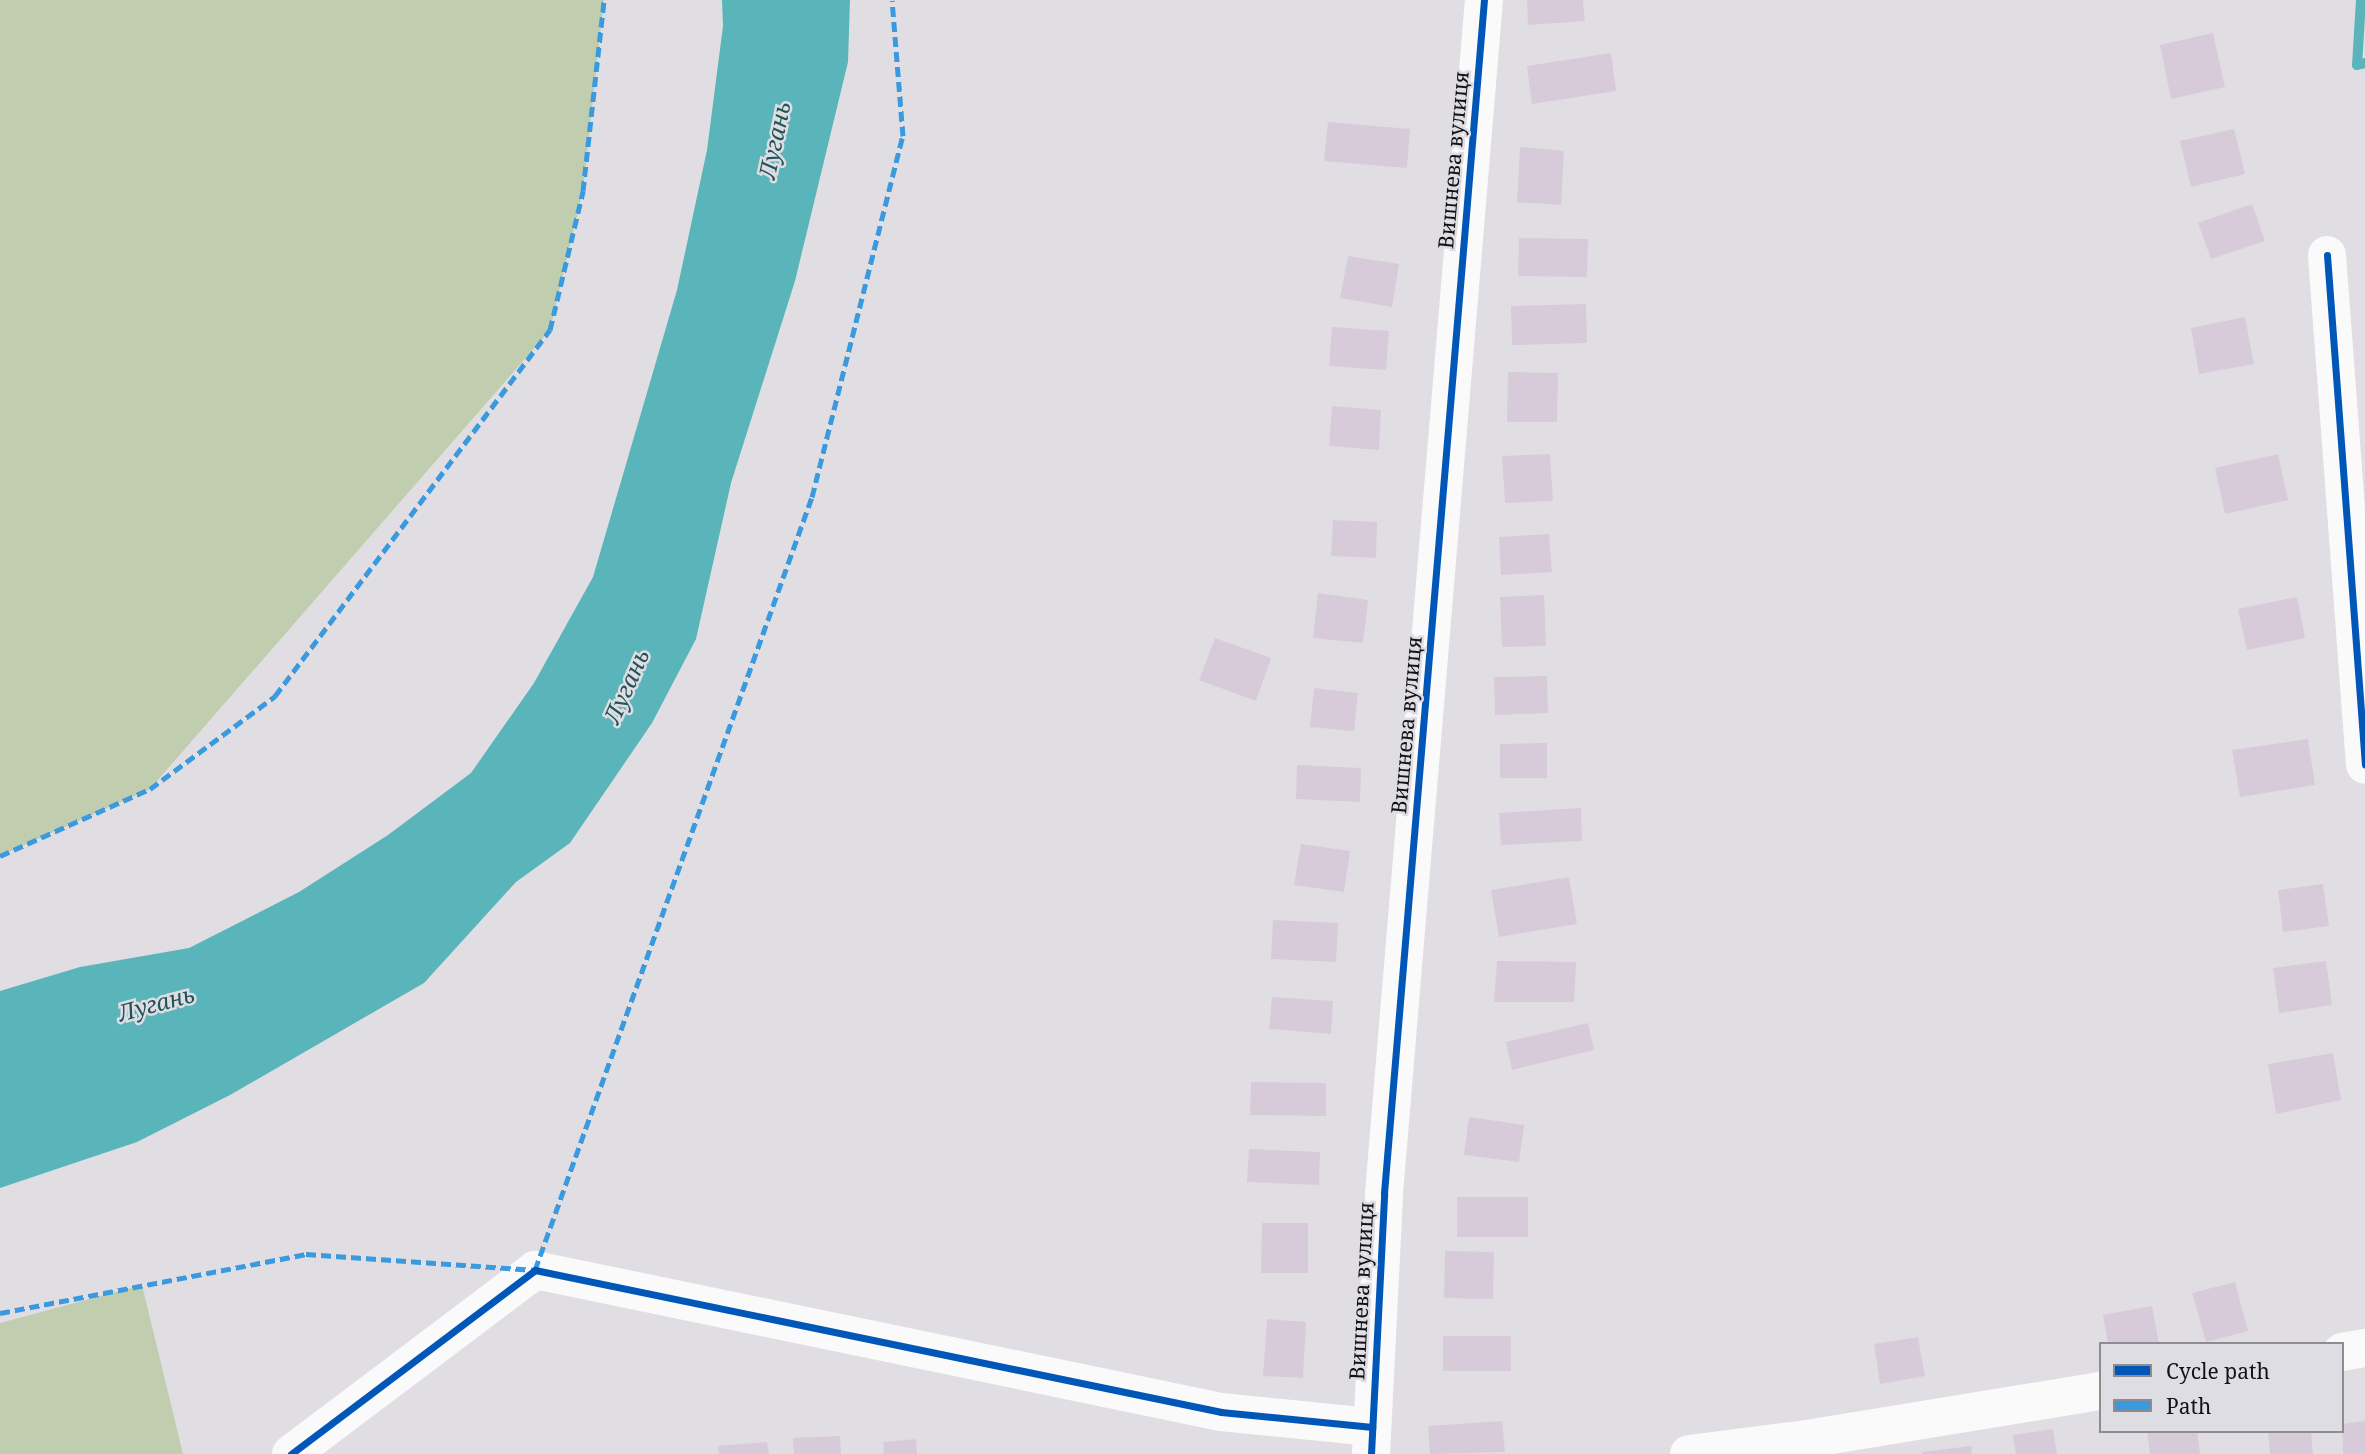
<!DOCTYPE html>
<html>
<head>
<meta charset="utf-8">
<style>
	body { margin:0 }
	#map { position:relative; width:2365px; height:1454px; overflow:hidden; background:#e0dee3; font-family:"Noto Serif",serif }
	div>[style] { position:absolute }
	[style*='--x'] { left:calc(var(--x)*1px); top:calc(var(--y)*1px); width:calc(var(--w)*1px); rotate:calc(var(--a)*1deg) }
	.green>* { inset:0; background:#c0ceaf }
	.water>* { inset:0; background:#5ab5ba }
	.stream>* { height:10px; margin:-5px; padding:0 5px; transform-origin:5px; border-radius:5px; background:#5ab5ba }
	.building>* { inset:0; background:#d7cbd9 }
	.minor>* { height:38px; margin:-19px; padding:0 19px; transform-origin:19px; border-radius:19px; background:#fafafb }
	.quiet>* { height:5px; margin-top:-2.5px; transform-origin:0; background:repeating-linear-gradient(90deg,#3b9ade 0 10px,transparent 0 15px) }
	.cycleway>* { height:7px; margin:-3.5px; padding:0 3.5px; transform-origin:3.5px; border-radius:3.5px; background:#0057b8 }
	span { translate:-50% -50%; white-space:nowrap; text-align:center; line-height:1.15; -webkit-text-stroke:5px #dfdde4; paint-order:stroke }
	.street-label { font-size:21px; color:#131214 }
	.water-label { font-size:23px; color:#215456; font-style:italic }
	.legend { position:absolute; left:2099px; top:1342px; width:245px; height:91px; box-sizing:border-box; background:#dfdde4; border:2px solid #8d8c91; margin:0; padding:9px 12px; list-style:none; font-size:21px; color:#131214 }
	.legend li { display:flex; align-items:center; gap:14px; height:35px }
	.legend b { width:35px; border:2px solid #8d8c91 }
</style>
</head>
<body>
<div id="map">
	<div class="green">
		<i style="clip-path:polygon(0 0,604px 0,583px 191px,550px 330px,150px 789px,0 856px)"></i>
		<i style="clip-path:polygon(142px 1285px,183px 1454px,0 1454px,0 1323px)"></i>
	</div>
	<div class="water">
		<i style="clip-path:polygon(722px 0,850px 0,848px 62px,795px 281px,731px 483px,696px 639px,652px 723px,570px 843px,516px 882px,424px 983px,230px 1095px,137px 1142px,0 1188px,0 991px,80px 967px,189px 948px,299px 892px,388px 835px,471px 773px,534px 683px,593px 577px,677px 290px,707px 150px,723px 26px)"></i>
	</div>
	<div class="stream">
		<i style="--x:2361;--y:0;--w:65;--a:93.5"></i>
		<i style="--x:2357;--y:65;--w:8;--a:-14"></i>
	</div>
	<div class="building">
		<i style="clip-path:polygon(1527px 0,1583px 0,1585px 21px,1528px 25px)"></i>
		<i style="clip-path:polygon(2213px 33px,2225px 87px,2171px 99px,2160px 45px)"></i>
		<i style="clip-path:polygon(1611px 53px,1616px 91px,1532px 104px,1527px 66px)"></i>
		<i style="clip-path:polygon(1328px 122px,1410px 129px,1407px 168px,1324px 161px)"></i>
		<i style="clip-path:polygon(2234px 129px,2245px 174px,2191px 187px,2180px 141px)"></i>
		<i style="clip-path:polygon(1520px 147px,1564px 151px,1561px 205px,1517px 202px)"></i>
		<i style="clip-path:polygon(2252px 204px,2265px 241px,2211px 259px,2198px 223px)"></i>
		<i style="clip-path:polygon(1519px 238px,1588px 239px,1587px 277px,1518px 276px)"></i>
		<i style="clip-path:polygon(1348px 256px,1399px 264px,1392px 307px,1340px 298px)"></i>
		<i style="clip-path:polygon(1586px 304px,1587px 343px,1512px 345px,1511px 306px)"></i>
		<i style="clip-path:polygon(2245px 317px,2254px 364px,2199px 374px,2191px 328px)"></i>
		<i style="clip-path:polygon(1332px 327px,1389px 331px,1386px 370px,1329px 366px)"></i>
		<i style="clip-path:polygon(1508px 372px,1558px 373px,1557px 422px,1507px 422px)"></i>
		<i style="clip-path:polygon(1332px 406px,1381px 410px,1379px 450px,1329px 446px)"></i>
		<i style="clip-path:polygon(1550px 454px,1553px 501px,1505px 503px,1502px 456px)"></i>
		<i style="clip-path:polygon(2278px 454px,2288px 500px,2225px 514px,2215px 468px)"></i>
		<i style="clip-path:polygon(1333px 520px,1377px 522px,1376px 558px,1331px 556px)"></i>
		<i style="clip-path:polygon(1549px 534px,1552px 572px,1501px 575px,1499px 537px)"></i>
		<i style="clip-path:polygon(1318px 593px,1368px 600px,1363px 643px,1313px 638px)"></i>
		<i style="clip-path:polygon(1544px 595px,1546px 646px,1502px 647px,1500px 597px)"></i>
		<i style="clip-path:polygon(2297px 597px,2305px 638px,2247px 650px,2238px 609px)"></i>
		<i style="clip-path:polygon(1215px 638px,1271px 658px,1256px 701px,1199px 680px)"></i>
		<i style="clip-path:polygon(1547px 676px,1548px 713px,1495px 715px,1494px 677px)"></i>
		<i style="clip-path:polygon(1314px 688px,1358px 693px,1354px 731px,1310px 727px)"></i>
		<i style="clip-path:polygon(2308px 739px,2315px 785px,2240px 797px,2232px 750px)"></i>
		<i style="clip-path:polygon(1547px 743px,1547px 778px,1500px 778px,1500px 744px)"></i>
		<i style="clip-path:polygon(1297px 765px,1361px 768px,1360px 802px,1296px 799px)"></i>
		<i style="clip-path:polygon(1581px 808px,1582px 841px,1501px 845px,1499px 813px)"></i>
		<i style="clip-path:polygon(1301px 844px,1350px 851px,1344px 892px,1294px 885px)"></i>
		<i style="clip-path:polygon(1569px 877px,1577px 924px,1499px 937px,1491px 890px)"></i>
		<i style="clip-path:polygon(2323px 884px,2329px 926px,2283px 932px,2278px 890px)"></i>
		<i style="clip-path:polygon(1273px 920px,1338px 923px,1336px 962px,1271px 959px)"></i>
		<i style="clip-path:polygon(1497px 961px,1576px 962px,1574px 1002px,1494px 1002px)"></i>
		<i style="clip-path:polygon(2326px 961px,2332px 1005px,2279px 1013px,2273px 968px)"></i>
		<i style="clip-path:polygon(1272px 997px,1333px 1001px,1331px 1034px,1269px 1029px)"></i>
		<i style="clip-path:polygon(1588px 1023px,1594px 1050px,1512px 1070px,1506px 1042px)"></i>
		<i style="clip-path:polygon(2333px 1053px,2341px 1100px,2276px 1114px,2268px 1064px)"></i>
		<i style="clip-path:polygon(1251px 1082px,1326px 1083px,1326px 1116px,1250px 1115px)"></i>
		<i style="clip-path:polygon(1469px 1117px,1524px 1125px,1519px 1162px,1464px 1155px)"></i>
		<i style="clip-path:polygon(1249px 1149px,1320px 1152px,1319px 1185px,1247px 1182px)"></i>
		<i style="clip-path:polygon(1457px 1197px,1528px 1197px,1528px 1237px,1457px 1237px)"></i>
		<i style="clip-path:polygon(1262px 1223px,1308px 1223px,1308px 1273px,1261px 1273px)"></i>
		<i style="clip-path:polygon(1445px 1251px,1494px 1252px,1493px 1299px,1444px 1298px)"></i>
		<i style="clip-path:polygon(2235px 1282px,2248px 1331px,2206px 1342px,2192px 1293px)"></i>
		<i style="clip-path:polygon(2152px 1306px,2159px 1344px,2108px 1344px,2103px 1315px)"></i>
		<i style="clip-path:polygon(1267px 1319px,1306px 1322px,1303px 1378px,1263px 1376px)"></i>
		<i style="clip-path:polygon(1443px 1336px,1511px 1336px,1511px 1371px,1443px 1371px)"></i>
		<i style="clip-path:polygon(1918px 1337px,1925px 1376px,1880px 1384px,1874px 1344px)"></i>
		<i style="clip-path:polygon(1502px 1421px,1505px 1452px,1430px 1454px,1428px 1426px)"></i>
		<i style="clip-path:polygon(2365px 1421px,2365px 1454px,2343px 1454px,2342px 1424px)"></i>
		<i style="clip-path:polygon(2053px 1429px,2057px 1454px,2016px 1454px,2013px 1435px)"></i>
		<i style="clip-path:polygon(2147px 1431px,2197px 1431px,2200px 1454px,2150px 1454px)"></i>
		<i style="clip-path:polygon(2268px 1431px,2311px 1431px,2313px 1454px,2270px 1454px)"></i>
		<i style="clip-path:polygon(840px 1436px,841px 1454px,794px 1454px,793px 1438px)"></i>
		<i style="clip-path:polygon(916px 1439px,917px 1454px,884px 1454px,883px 1442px)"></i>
		<i style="clip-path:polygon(767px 1442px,769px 1454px,719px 1454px,718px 1446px)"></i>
		<i style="clip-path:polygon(1971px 1446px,1972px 1454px,1922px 1454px,1922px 1452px)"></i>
	</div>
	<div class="minor">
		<i style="--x:2327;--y:255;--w:511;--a:85.74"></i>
		<i style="--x:2342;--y:1352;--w:23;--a:-10"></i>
		<i style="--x:291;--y:1454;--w:306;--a:-37"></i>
		<i style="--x:535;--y:1270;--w:701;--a:11.69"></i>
		<i style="--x:1221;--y:1412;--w:152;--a:5.7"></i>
		<i style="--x:1371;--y:1454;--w:261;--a:-87.1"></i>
		<i style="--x:1384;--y:1193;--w:1197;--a:-85.21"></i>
		<i style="--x:1689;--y:1454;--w:119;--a:-7.2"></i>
		<i style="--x:1807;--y:1439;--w:298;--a:-9.3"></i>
	</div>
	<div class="quiet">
		<i style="--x:0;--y:856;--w:164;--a:-24.1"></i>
		<i style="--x:150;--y:789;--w:156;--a:-36.6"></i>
		<i style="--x:275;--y:696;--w:458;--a:-53.1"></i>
		<i style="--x:550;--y:330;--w:143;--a:-76.6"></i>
		<i style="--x:583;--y:191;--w:192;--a:-83.7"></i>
		<i style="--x:0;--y:1313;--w:312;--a:-10.9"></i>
		<i style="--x:306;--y:1254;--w:230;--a:4"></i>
		<i style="--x:535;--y:1270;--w:821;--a:-70.29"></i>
		<i style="--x:812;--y:497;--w:372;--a:-75.9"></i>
		<i style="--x:903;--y:136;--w:136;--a:-94.6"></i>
	</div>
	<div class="cycleway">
		<i style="--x:2327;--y:255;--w:511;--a:85.74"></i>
		<i style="--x:291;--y:1454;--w:306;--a:-37"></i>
		<i style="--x:535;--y:1270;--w:701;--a:11.69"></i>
		<i style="--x:1221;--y:1412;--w:152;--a:5.7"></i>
		<i style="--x:1371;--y:1454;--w:261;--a:-87.1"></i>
		<i style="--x:1384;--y:1193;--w:1197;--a:-85.21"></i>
	</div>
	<div class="street-label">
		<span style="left:1453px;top:160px;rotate:-85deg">Вишнева вулиця</span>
		<span style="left:1406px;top:725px;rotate:-85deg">Вишнева вулиця</span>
		<span style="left:1361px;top:1291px;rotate:-87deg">Вишнева вулиця</span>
	</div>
	<div class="water-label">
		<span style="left:774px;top:140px;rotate:-78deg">Лугань</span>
		<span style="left:626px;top:686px;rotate:-66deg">Лугань</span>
		<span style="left:156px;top:1003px;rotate:-15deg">Лугань</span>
	</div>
	<ul class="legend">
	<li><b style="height:9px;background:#0057b8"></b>Cycle path</li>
	<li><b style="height:9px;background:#3b9ade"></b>Path</li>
	</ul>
</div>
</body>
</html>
